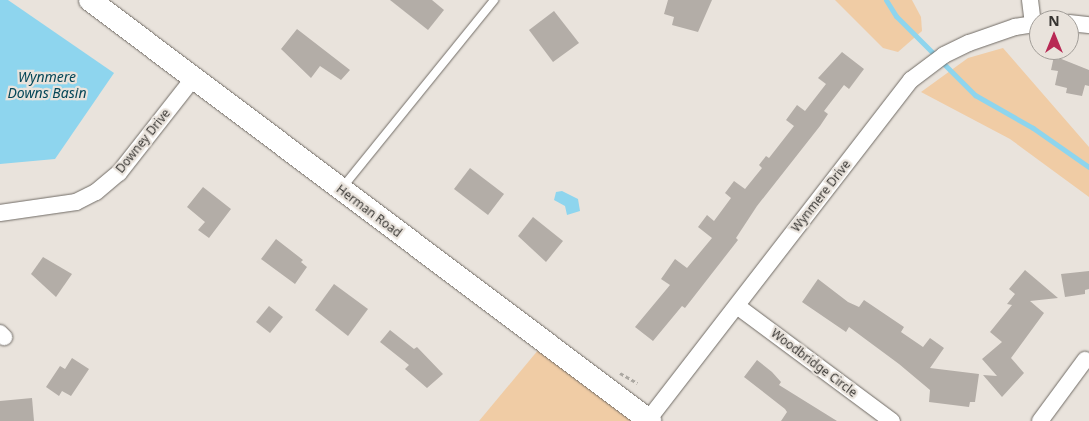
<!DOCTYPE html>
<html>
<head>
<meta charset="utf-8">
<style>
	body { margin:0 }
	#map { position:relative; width:1089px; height:421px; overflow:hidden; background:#e9e3dc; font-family:"Noto Sans",sans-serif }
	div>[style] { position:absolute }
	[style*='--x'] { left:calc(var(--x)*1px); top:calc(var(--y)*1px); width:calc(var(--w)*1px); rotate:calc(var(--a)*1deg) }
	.green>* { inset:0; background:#f0cca5 }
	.water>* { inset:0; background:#8ed5ee }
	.stream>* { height:5px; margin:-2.5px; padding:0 2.5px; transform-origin:2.5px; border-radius:2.5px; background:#8ed5ee }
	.building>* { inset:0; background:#b3ada7 }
	.path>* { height:3px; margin-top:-1.5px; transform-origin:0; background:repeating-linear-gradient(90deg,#aca8a2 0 4px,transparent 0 6.5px) }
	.roads { filter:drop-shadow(0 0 1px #706b65) drop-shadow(0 0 1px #706b65) }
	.lane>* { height:8px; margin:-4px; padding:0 4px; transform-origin:4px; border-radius:4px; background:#fff }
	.street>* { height:16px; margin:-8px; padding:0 8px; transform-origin:8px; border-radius:8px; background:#fff }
	.secondary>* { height:22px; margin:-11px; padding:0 11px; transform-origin:11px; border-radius:11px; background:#fff }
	span { translate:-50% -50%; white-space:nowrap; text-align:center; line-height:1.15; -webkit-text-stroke:4.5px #e9e3dc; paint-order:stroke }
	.street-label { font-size:12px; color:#363431 }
	.water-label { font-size:14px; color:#044657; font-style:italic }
	.north { position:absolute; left:1029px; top:10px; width:50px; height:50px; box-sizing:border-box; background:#e9e3dc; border:1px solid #a19d98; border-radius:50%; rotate:0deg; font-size:14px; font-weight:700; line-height:20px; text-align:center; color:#363431 }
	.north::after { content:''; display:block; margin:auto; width:18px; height:22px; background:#b82954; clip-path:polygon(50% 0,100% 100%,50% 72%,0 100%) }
</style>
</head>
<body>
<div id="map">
	<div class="green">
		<i style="clip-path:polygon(835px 0,912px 0,921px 17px,922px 31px,898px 52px,883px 48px)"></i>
		<i style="clip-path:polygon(1003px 48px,1089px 147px,1089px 197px,1010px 139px,921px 92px,968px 58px)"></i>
		<i style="clip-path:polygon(539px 349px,633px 421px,479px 421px)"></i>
	</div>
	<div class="water">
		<i style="clip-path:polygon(0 0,8px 0,114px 73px,55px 159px,0 164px)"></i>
		<i style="clip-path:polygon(562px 191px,578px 199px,580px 211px,567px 215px,565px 206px,554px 200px,556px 192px)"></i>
	</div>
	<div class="stream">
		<i style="--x:886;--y:0;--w:19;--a:58"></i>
		<i style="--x:896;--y:16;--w:112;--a:45"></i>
		<i style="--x:975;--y:95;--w:67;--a:29.6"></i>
		<i style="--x:1033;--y:128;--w:68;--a:34.9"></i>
	</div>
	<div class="building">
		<i style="clip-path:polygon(390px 0,432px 0,444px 10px,428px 30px)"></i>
		<i style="clip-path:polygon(668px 0,712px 0,698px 32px,672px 25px,674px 17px,664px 14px)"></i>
		<i style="clip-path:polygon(554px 11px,579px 43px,553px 62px,529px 30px)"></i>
		<i style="clip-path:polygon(297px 29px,350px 70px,341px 80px,320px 66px,311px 78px,281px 49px)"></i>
		<i style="clip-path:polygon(842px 52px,864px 69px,849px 89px,844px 85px,824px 111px,828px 114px,820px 126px,757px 206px,736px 238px,738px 240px,685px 308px,682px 306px,653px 341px,635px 327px,670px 285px,661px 279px,675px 259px,687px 268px,712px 238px,698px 227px,707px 215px,714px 221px,731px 198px,725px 193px,734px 181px,745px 189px,762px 168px,759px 165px,766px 156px,769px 158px,794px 126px,786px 120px,797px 105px,805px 111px,826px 84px,818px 78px)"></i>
		<i style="clip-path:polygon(1054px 56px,1089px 70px,1089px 86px,1085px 85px,1082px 96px,1066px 93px,1067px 88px,1055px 85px,1058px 71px,1051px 70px)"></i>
		<i style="clip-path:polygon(470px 168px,504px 194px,488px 215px,454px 189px)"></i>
		<i style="clip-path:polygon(203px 187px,231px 209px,209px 238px,198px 230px,205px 222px,187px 207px)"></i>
		<i style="clip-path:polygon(533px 217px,563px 241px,546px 262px,518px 236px)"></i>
		<i style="clip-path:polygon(276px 239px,303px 260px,301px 262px,307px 267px,295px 284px,261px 259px)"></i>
		<i style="clip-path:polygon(43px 257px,72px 274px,56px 297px,31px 274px)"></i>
		<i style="clip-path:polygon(1025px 270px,1058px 298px,1030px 301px,1044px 313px,1011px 358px,1024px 373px,1002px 397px,983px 375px,997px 376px,982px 359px,1002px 342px,990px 332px,1012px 305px,1007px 304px,1015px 294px,1009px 289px)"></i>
		<i style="clip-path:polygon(1089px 271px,1089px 289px,1085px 290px,1085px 294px,1065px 297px,1061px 274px)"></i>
		<i style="clip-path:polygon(818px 279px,848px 302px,859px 307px,864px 300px,904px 327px,901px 332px,923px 347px,930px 338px,944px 348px,930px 368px,979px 374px,975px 402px,970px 402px,969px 407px,929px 402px,930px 390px,899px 364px,849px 327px,846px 332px,802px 302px)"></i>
		<i style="clip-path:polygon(334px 284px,368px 309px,348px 336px,315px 310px)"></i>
		<i style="clip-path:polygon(269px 306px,283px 317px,270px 333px,256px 322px)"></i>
		<i style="clip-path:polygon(390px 330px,414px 349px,417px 347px,443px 374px,427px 388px,405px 369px,409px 365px,380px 342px)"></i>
		<i style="clip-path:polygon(72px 358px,89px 369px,71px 396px,62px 391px,59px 396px,46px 387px,60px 366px,65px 369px)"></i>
		<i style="clip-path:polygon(757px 360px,772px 372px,781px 382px,779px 385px,837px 421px,781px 421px,787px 412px,785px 409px,744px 377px)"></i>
		<i style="clip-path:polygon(32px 398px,34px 421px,0 421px,0 401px)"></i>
	</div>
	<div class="path">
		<i style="--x:620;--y:373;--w:20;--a:30"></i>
	</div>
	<div class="roads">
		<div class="lane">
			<i style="--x:342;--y:188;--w:242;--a:-51"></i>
		</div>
		<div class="street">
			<i style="--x:1030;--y:0;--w:23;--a:83"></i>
			<i style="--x:1069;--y:23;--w:20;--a:6"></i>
			<i style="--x:0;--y:213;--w:77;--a:-8.2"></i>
			<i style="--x:76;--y:202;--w:22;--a:-27"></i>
			<i style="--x:96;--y:192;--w:30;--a:-40"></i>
			<i style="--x:119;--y:173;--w:118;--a:-51.9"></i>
			<i style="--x:737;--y:306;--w:193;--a:36.6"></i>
			<i style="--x:0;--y:333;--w:6;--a:45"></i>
			<i style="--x:648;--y:420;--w:430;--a:-52.3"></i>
			<i style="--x:911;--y:80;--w:41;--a:-37.1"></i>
			<i style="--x:944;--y:55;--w:28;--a:-26"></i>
			<i style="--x:969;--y:43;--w:49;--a:-19.2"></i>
			<i style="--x:1015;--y:27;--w:24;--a:-9"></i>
			<i style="--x:1040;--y:421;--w:76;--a:-53.6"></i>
		</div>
		<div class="secondary">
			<i style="--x:90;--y:0;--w:701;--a:36.94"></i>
		</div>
	</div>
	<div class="street-label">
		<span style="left:143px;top:141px;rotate:-51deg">Downey Drive</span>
		<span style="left:821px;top:196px;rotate:-52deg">Wynmere Drive</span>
		<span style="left:369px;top:211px;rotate:37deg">Herman Road</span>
		<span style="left:814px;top:363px;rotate:37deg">Woodbridge Circle</span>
	</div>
	<div class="water-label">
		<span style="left:47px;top:85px">Wynmere<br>Downs Basin</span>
	</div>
	<div class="north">N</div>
</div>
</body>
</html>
